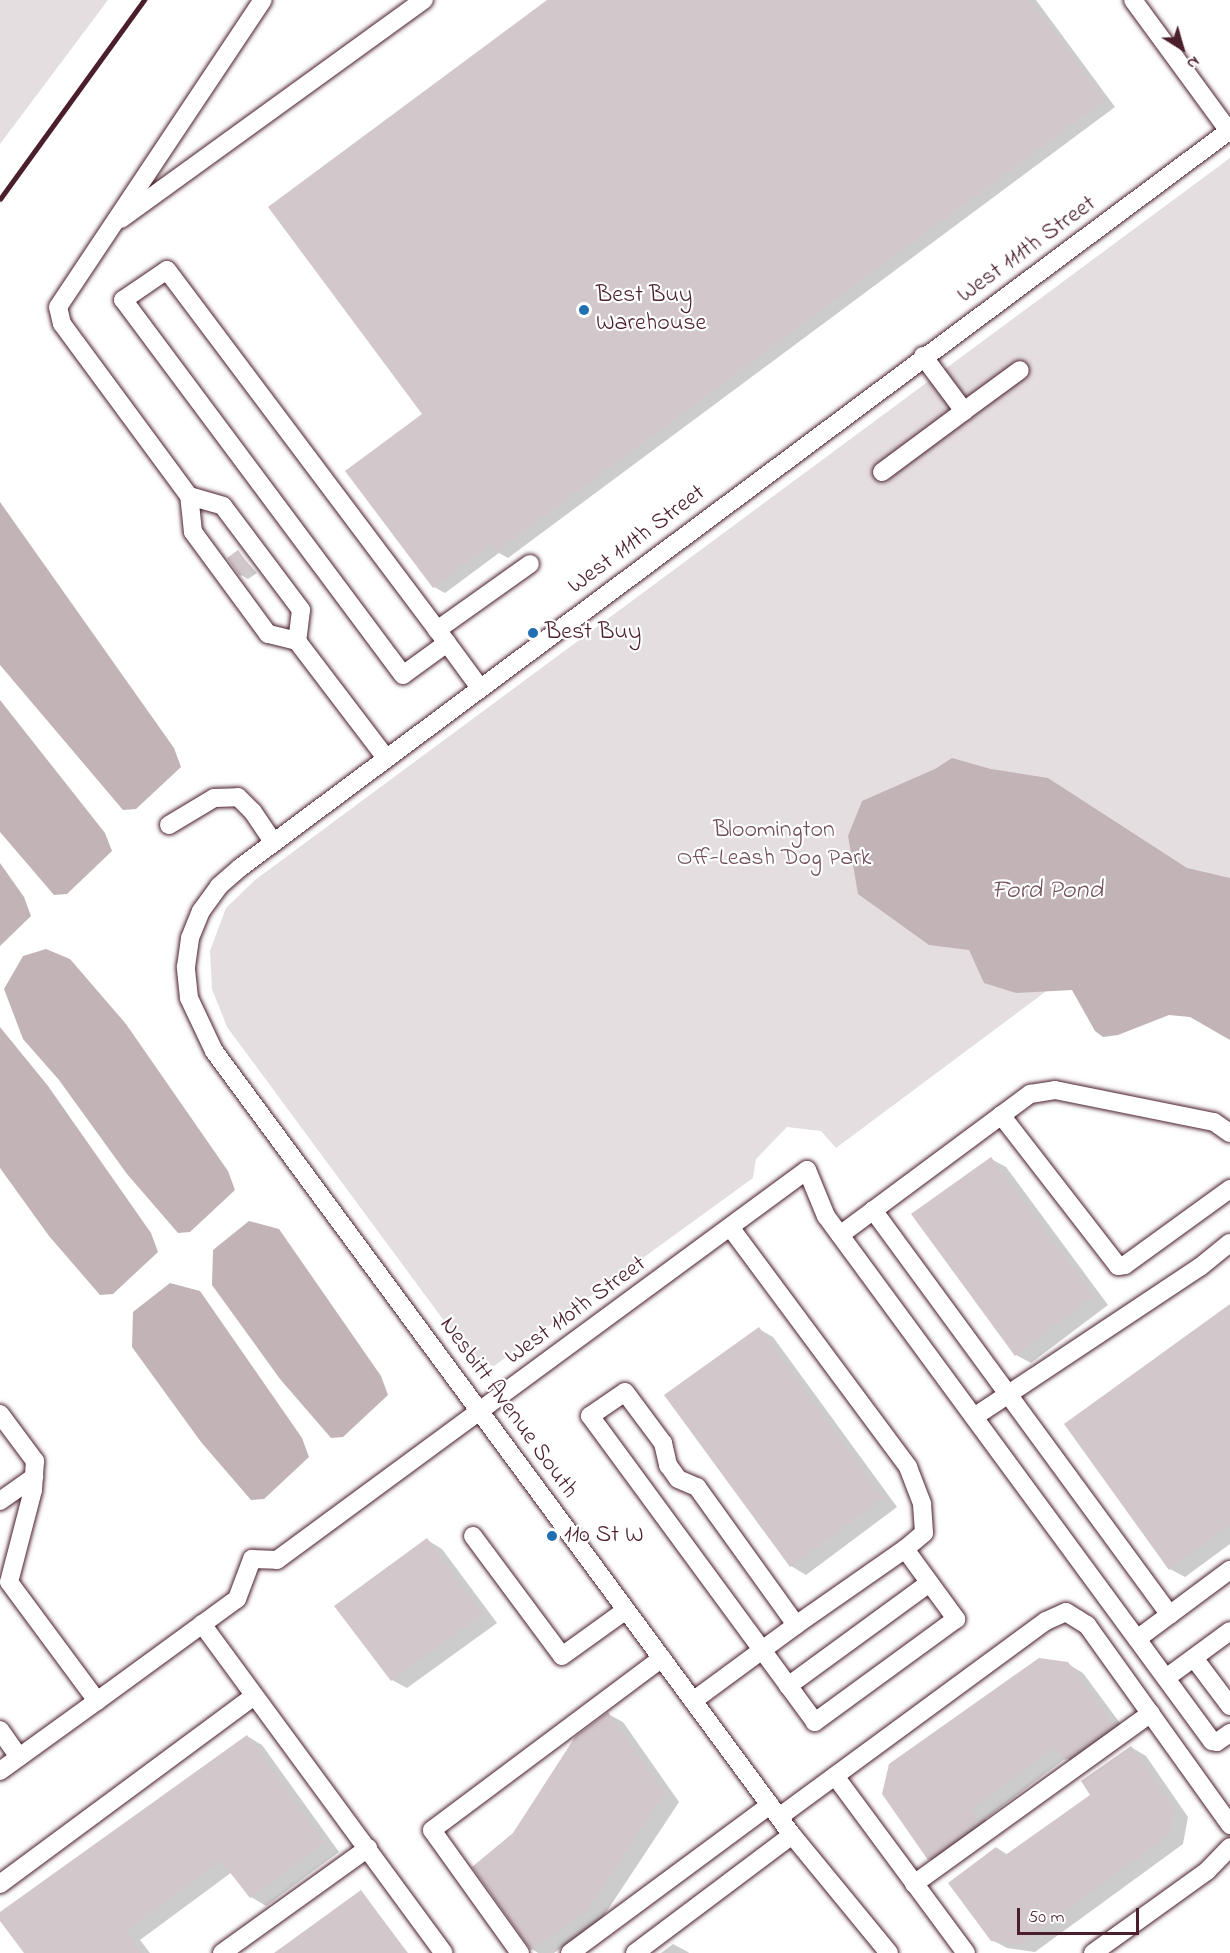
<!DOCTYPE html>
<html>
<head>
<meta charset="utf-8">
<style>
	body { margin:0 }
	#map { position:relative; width:1230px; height:1953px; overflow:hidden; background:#fff; font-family:"Indie Flower",sans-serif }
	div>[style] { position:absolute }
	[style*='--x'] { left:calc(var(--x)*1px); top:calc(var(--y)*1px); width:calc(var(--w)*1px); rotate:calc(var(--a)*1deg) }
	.green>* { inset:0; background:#e5dee0 }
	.water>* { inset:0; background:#c1b3b6 }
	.shadow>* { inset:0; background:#0003 }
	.building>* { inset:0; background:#d2c7cb }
	.roads { filter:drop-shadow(0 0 2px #4a1f2b) drop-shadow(0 0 2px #4a1f2b) }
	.minor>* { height:18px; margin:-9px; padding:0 9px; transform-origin:9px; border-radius:9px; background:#fff }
	.rail>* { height:4.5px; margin:-2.25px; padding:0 2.25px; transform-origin:2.25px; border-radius:2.25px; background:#4a1f2b }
	.dots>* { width:16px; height:16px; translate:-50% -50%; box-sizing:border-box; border:3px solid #fff; border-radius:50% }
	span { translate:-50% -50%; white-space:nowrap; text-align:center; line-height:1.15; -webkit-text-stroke:4.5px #fff; paint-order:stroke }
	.street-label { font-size:24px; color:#4a1f2b }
	.poi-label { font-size:24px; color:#4a1f2b }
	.left { translate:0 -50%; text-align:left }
	.park-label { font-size:24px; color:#714f58 }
	.water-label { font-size:26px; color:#74535c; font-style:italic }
	.north { position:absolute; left:1152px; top:18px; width:60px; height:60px; -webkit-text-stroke:4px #fff; paint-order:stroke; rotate:143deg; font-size:16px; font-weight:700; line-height:24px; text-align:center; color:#4a1f2b }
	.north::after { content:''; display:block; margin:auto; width:21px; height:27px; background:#4a1f2b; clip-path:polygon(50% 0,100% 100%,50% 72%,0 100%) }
	.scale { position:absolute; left:1017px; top:1908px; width:122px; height:27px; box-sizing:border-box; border:3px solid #4a1f2b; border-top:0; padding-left:8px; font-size:18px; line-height:21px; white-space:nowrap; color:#4a1f2b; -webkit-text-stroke:4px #fff; paint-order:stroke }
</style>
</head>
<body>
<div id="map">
	<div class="green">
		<i style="clip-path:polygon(0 0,108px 0,0 144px)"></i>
		<i style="clip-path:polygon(1230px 158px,1230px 936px,1190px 884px,836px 1148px,821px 1131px,787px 1127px,756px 1159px,753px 1178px,494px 1366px,473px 1360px,227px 1027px,212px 989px,210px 951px,226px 908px,255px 880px)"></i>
	</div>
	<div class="water">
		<i style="clip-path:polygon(0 502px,174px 748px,181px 767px,136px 809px,123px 810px,0 665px)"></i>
		<i style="clip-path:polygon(0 700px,105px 833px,112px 851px,67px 894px,54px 895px,0 832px)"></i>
		<i style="clip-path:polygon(952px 758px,991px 769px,1048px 778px,1187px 868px,1230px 878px,1230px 1040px,1190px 1017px,1169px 1015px,1118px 1035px,1103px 1037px,1095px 1031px,1072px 990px,1016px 993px,984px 983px,969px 950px,929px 945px,858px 894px,848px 836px,862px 801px,935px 769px)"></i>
		<i style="clip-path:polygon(0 863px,24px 897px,31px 916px,0 946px)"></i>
		<i style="clip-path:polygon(46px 949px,70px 959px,126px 1024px,228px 1171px,235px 1190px,190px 1232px,178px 1233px,127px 1174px,59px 1080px,23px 1039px,4px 989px,23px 956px)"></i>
		<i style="clip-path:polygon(0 1027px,48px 1086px,151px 1233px,158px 1252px,113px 1294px,100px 1295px,49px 1236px,0 1168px)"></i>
		<i style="clip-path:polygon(249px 1221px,279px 1229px,381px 1376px,388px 1395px,343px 1437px,331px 1438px,280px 1379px,212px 1285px,213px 1250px)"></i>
		<i style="clip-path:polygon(170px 1283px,200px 1291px,302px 1438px,309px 1457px,264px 1499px,251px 1500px,201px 1442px,132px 1347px,133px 1312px)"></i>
	</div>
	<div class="shadow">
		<i style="clip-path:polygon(549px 0,1036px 0,1115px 107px,508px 558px,499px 553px,445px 593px,434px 587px)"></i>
		<i style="clip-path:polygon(238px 552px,257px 573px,248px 579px,241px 575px)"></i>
		<i style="clip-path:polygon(991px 1159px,1006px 1167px,1108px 1305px,1031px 1363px,1016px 1355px)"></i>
		<i style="clip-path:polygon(1230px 1306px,1230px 1544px,1185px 1577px,1170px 1569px)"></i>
		<i style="clip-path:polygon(759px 1329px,773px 1337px,897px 1507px,806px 1575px,791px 1566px)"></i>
		<i style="clip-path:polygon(427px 1540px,442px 1549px,497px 1623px,407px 1688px,392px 1680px)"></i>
		<i style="clip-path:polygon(1068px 1664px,1083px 1673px,1128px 1734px,1081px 1767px,1066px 1758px,985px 1819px,993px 1830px,943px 1867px,929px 1859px)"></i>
		<i style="clip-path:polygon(608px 1714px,623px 1722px,679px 1802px,601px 1920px,554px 1953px,538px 1953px,532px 1949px,514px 1834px)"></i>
		<i style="clip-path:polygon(247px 1736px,262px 1745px,339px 1852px,266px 1906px,251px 1897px,232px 1872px,140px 1940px,150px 1953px,26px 1953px,0 1914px)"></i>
		<i style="clip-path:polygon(1131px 1747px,1146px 1756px,1188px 1817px,1183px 1844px,1035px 1952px,1007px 1948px,992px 1940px,997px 1848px,1008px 1855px,1092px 1795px)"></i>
		<i style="clip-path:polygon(361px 1891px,408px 1953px,288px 1953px)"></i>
		<i style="clip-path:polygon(673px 1944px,688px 1952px,689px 1953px,661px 1953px)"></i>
	</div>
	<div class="building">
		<i style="clip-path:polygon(547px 0,1031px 0,1105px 100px,496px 552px,490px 545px,433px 588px,345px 471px,422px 414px,268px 207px)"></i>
		<i style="clip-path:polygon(238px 550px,251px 568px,240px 576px,227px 558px)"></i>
		<i style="clip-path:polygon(991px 1157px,1094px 1296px,1015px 1356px,911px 1214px)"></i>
		<i style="clip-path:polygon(1230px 1304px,1230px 1525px,1169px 1570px,1064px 1424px)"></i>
		<i style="clip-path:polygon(759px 1327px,883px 1498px,790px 1567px,664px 1395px)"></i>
		<i style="clip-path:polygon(427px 1538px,483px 1614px,391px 1681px,334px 1606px)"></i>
		<i style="clip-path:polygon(1039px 1658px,1068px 1662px,1114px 1725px,1065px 1760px,1055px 1747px,971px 1810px,979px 1821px,928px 1860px,882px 1794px,889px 1764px)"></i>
		<i style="clip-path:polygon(608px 1712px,665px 1793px,586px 1912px,531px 1950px,472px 1867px,513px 1833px,575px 1737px)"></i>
		<i style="clip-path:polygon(247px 1735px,325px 1843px,250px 1898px,221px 1861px,126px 1931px,142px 1953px,24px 1953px,0 1921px,0 1912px)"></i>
		<i style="clip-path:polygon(1131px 1746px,1174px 1808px,1169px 1835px,1020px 1945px,991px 1941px,948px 1883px,996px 1847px,1004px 1856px,1090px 1795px,1081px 1781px)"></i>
		<i style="clip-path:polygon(361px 1890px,407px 1953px,274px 1953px)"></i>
	</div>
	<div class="roads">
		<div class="minor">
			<i style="--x:1133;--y:0;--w:162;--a:53.8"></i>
			<i style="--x:121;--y:219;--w:374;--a:-35.9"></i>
			<i style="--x:923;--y:356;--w:69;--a:53.3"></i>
			<i style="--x:964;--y:411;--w:69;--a:-36.2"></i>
			<i style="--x:882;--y:472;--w:102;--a:-36.6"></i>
			<i style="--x:189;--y:496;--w:214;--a:-126.4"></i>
			<i style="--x:62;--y:324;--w:17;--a:-103"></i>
			<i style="--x:58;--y:307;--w:369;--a:-56.3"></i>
			<i style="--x:437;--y:630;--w:114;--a:-35.4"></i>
			<i style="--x:297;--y:641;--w:30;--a:-166"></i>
			<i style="--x:268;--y:634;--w:127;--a:-126.3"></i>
			<i style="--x:193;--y:532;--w:36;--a:-96"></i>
			<i style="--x:189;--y:496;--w:35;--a:16"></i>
			<i style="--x:223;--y:506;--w:130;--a:53.1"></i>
			<i style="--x:301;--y:610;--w:31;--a:97"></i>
			<i style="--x:297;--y:641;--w:147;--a:52.7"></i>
			<i style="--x:447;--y:643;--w:54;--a:144"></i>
			<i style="--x:403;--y:675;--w:468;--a:-126.7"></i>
			<i style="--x:123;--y:300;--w:53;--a:-34.3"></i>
			<i style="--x:167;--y:270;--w:466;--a:53.1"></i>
			<i style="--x:447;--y:643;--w:56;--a:53.7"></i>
			<i style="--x:169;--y:825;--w:52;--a:-31"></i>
			<i style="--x:214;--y:798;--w:24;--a:-2"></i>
			<i style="--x:238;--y:797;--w:21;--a:45"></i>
			<i style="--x:253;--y:812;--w:36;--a:56"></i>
			<i style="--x:1001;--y:1115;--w:191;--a:52.2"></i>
			<i style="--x:1118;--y:1266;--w:7;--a:-8"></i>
			<i style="--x:1125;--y:1265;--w:130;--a:-35.9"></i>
			<i style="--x:873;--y:1210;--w:502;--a:53.75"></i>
			<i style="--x:730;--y:1227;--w:299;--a:53.4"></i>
			<i style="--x:908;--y:1467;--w:40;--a:69"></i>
			<i style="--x:922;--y:1504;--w:29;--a:86"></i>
			<i style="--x:924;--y:1533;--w:25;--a:140"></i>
			<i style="--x:905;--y:1549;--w:87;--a:53.9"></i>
			<i style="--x:956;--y:1619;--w:175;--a:143.9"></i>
			<i style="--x:815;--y:1722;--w:380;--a:-126.3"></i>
			<i style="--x:590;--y:1416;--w:42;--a:-34.4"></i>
			<i style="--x:625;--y:1392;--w:64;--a:53.3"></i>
			<i style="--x:663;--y:1443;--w:23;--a:77"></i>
			<i style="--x:668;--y:1465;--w:17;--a:54"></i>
			<i style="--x:678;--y:1479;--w:21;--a:23"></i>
			<i style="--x:697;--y:1487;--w:170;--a:54.3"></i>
			<i style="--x:796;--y:1625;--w:133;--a:-34.9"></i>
			<i style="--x:840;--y:1235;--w:237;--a:-36.6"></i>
			<i style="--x:1030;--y:1094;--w:25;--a:-9"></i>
			<i style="--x:1055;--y:1090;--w:162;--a:11.4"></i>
			<i style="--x:1214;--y:1122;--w:19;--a:35"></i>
			<i style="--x:0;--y:1414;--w:59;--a:53.3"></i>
			<i style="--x:35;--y:1461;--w:29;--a:94"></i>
			<i style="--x:33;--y:1490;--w:95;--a:104.6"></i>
			<i style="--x:9;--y:1582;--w:148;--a:53.5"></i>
			<i style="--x:97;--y:1701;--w:173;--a:-36.1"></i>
			<i style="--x:237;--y:1599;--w:43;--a:-69.4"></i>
			<i style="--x:252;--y:1559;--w:25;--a:2"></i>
			<i style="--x:277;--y:1560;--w:658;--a:-36.35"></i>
			<i style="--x:807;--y:1170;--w:50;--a:67.6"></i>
			<i style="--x:826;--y:1216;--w:652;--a:53.68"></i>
			<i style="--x:1212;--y:1741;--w:5;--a:11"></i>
			<i style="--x:1217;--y:1742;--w:16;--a:-35"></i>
			<i style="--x:974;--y:1417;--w:271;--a:-33.6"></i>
			<i style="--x:1200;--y:1267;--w:38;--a:-39"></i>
			<i style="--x:0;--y:1501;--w:42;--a:-35.2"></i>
			<i style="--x:473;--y:1536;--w:149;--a:53.4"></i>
			<i style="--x:562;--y:1656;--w:79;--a:-35.7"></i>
			<i style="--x:202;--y:1624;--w:408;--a:53.7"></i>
			<i style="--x:1137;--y:1639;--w:116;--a:-36.6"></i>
			<i style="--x:1194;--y:1658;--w:60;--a:53.1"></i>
			<i style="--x:1166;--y:1678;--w:79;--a:-36.3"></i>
			<i style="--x:788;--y:1686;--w:175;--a:-36.1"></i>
			<i style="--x:693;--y:1701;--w:128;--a:-36.4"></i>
			<i style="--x:0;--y:1730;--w:33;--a:55"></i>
			<i style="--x:0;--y:1771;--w:120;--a:-35.8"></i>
			<i style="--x:835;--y:1776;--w:220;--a:53.5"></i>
			<i style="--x:779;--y:1817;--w:331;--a:-36.3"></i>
			<i style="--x:1046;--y:1621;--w:22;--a:-24"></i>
			<i style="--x:1066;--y:1612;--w:25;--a:32"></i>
			<i style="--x:1087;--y:1625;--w:246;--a:54.4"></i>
			<i style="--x:0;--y:1884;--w:316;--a:-36.5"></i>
			<i style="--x:914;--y:1884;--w:292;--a:-35.8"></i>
			<i style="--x:222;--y:1953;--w:180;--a:-35.7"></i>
			<i style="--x:520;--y:1953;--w:151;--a:-125.6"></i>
			<i style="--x:432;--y:1830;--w:287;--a:-36.8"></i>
			<i style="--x:570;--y:1953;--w:249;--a:-36.5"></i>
			<i style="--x:635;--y:1953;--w:196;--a:-36.9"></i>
			<i style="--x:889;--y:1953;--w:153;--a:-129.4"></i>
			<i style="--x:792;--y:1835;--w:974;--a:-126.4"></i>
			<i style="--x:214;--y:1051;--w:59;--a:-115.3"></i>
			<i style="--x:189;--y:998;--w:31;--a:-96"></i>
			<i style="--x:186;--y:967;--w:29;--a:-82"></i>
			<i style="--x:190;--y:938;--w:29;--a:-68"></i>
			<i style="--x:201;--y:911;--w:31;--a:-54"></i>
			<i style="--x:219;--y:886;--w:29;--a:-41"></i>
			<i style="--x:241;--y:867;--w:1233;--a:-36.69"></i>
			<i style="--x:1093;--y:1953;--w:140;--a:-35.7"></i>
			<i style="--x:1207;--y:1871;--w:33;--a:-46"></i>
		</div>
	</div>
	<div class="rail">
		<i style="--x:0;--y:199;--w:246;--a:-54.1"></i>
	</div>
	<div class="dots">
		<i style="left:584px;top:310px;background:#1f6fb2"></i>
		<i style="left:533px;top:633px;background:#1f6fb2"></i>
		<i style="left:552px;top:1536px;background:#1f6fb2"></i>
	</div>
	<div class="street-label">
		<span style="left:1027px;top:250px;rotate:-36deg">West 111th Street</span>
		<span style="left:637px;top:540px;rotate:-37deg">West 111th Street</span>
		<span style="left:576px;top:1311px;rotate:-36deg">West 110th Street</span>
		<span style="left:508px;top:1408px;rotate:54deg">Nesbitt Avenue South</span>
	</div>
	<div class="poi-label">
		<span class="left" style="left:596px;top:310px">Best Buy<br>Warehouse</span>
		<span class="left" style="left:545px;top:633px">Best Buy</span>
		<span class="left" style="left:564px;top:1536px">110 St W</span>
	</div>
	<div class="park-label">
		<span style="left:774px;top:845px">Bloomington<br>Off-Leash Dog Park</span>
	</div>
	<div class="water-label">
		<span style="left:1047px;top:892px">Ford Pond</span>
	</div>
	<div class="north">N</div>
	<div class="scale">50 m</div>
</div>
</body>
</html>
